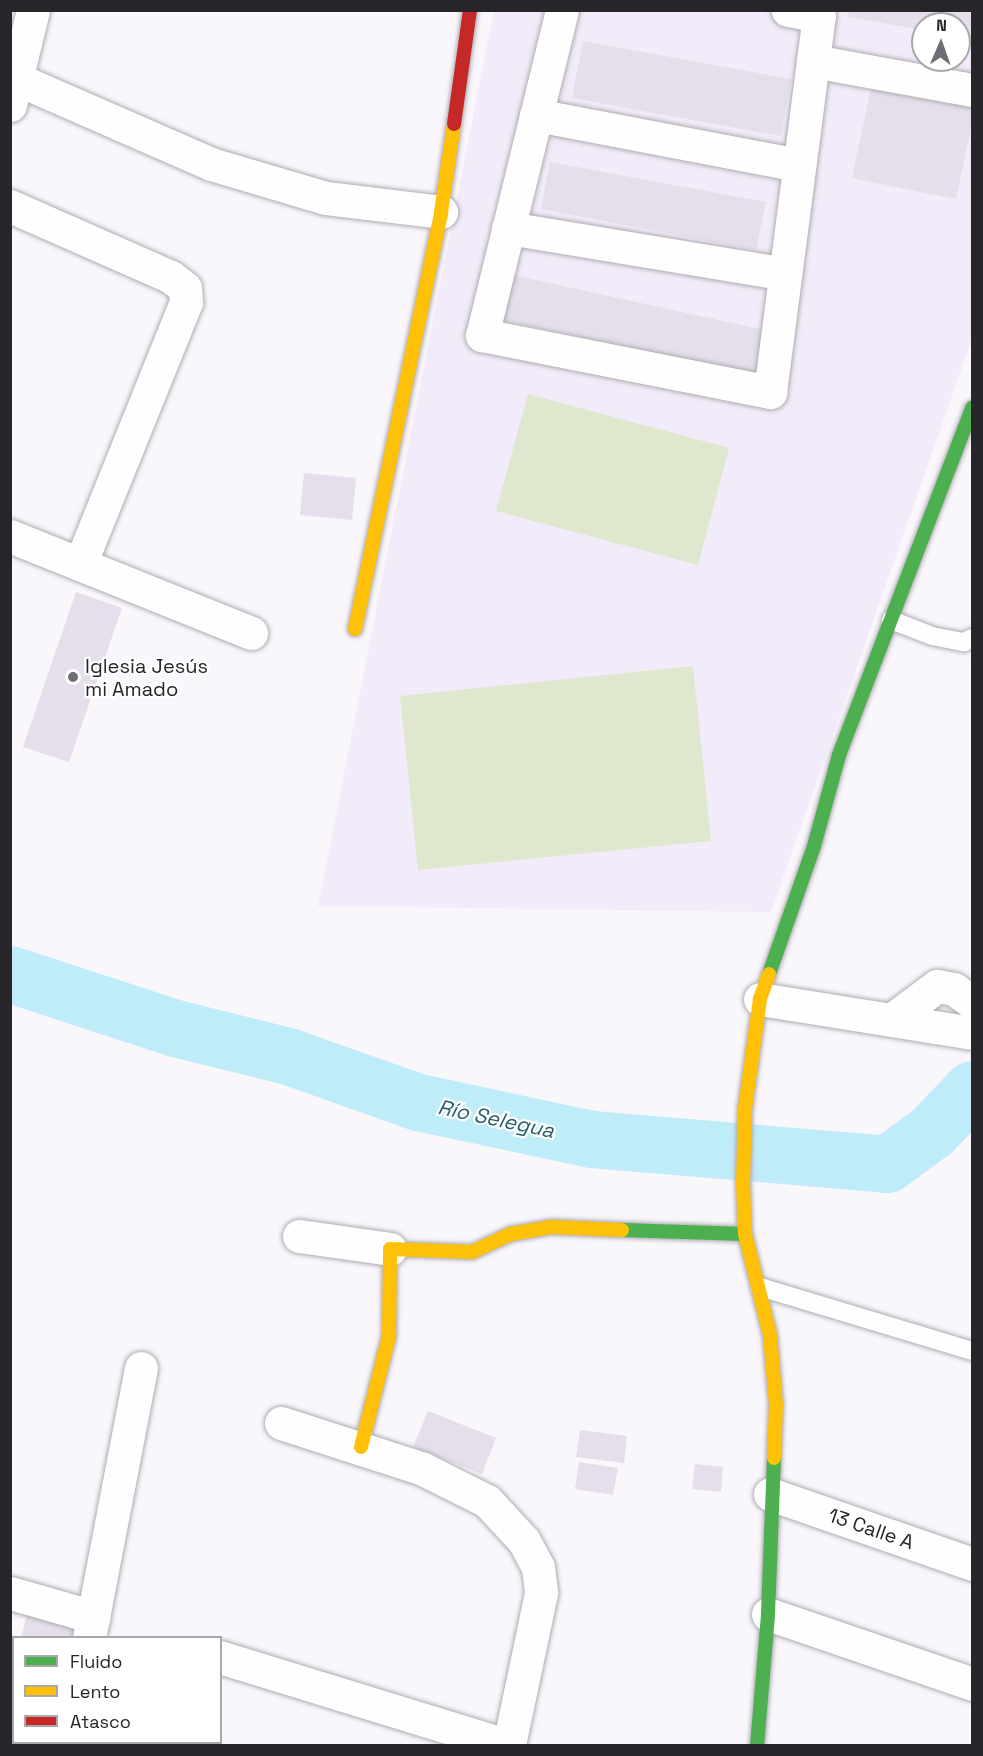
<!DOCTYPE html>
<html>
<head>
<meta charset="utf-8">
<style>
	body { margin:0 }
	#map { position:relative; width:983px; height:1756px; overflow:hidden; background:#f9f6fc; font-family:"Space Grotesk",sans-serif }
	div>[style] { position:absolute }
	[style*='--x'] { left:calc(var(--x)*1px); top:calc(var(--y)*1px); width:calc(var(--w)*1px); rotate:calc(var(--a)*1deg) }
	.built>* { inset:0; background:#f2ebf9 }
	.green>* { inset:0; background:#dfe8ce }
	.river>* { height:57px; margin:-28.5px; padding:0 28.5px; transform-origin:28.5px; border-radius:28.5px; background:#beecf8 }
	.building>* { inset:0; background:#e4dfeb }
	.roads { filter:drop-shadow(0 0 2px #afacb1) drop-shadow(0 0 2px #afacb1) }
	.lane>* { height:18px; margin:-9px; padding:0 9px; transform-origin:9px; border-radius:9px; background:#fefeff }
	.street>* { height:33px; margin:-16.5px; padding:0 16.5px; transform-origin:16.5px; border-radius:16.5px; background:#fefeff }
	.fast>* { height:14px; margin:-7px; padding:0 7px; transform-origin:7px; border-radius:7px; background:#4caf50 }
	.slow>* { height:14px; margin:-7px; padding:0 7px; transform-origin:7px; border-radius:7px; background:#ffc107 }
	.jam>* { height:14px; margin:-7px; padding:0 7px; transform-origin:7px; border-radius:7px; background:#c62828 }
	.dots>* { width:16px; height:16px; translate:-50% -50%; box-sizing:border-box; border:3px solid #fff; border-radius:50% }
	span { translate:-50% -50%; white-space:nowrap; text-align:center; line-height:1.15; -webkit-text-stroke:4.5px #fff; paint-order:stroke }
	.poi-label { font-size:20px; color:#27242a }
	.left { translate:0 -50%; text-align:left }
	.street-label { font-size:20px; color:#27242a }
	.water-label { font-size:21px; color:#285e69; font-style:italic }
	.frame { position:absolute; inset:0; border:12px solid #27242a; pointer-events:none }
	.legend { position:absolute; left:12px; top:1636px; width:210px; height:108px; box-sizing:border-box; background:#fff; border:2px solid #a9a7aa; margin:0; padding:8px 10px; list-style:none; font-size:18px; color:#27242a }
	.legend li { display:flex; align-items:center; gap:12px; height:30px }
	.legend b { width:30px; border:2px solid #a9a7aa }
	.north { position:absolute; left:911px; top:12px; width:60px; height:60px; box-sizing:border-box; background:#fff; border:2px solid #a9a7aa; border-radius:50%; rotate:2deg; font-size:16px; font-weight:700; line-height:24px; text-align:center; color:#27242a }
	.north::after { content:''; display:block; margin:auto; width:21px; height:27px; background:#706e74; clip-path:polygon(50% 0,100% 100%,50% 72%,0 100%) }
</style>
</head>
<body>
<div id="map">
	<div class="built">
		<i style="clip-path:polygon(evenodd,494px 11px,972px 11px,972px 339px,771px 912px,318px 906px,494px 11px,923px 24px,959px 24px,959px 60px,923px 60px,923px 24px)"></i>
	</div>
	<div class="green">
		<i style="clip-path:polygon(528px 394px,729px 448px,698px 565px,496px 511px)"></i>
		<i style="clip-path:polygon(693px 666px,711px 841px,418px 870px,400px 696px)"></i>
	</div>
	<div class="river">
		<i style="--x:10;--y:974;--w:174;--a:18.1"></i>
		<i style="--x:175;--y:1028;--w:116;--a:13.9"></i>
		<i style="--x:288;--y:1056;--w:138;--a:19.5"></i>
		<i style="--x:418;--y:1102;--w:178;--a:12"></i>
		<i style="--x:592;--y:1139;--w:296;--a:4.8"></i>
		<i style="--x:887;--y:1164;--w:56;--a:-36.3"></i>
		<i style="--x:932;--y:1131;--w:58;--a:-46.4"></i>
	</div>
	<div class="building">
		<i style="clip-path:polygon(849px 10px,972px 10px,972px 40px,959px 37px,959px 24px,923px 24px,923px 30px,848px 17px)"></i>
		<i style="clip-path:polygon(583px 41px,791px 79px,781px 136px,572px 98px)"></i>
		<i style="clip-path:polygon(874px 74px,972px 94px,972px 123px,956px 199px,852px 178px)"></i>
		<i style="clip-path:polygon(550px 162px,766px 202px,756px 250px,541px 209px)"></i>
		<i style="clip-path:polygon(504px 273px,773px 332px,763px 377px,494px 318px)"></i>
		<i style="clip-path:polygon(304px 473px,356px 478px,352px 520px,300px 515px)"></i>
		<i style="clip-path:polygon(76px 592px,122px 608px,69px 762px,23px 747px)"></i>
		<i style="clip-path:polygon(428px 1411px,496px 1438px,482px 1474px,413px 1447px)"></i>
		<i style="clip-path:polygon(580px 1430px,627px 1436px,624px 1463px,576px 1457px)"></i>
		<i style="clip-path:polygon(579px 1462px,618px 1468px,613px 1495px,575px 1489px)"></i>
		<i style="clip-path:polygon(695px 1464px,723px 1467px,721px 1492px,692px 1489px)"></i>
		<i style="clip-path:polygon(28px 1611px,76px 1624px,73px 1638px,21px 1638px)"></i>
	</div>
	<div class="roads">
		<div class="lane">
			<i style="--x:891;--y:620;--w:44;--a:21.3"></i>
			<i style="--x:932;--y:636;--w:33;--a:11"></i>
			<i style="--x:964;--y:642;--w:9;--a:-27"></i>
			<i style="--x:760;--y:1287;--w:221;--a:16.8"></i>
		</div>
		<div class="street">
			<i style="--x:562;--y:10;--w:335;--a:103.8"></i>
			<i style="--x:482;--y:335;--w:294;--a:11.2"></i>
			<i style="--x:770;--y:392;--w:379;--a:-82.6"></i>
			<i style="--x:819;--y:16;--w:32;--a:-169"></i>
			<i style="--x:813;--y:61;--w:162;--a:10.3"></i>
			<i style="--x:19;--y:80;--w:210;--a:23.6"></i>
			<i style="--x:211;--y:164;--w:120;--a:16.5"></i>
			<i style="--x:326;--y:198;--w:116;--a:6.9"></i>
			<i style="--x:10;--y:105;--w:98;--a:-76.4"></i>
			<i style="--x:536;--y:115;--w:268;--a:10.8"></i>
			<i style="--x:10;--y:206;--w:176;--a:23.8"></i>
			<i style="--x:171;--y:277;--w:18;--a:38"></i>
			<i style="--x:185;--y:288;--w:14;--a:86"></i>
			<i style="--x:186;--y:302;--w:283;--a:112"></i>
			<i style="--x:508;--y:228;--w:281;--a:9.4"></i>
			<i style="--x:10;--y:536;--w:260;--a:21.9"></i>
			<i style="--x:760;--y:999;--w:215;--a:9.1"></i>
			<i style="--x:894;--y:1018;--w:54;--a:-36.7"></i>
			<i style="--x:937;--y:986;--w:17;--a:10"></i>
			<i style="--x:954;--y:989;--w:22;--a:36"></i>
			<i style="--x:299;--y:1236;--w:92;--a:8.1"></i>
			<i style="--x:281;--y:1423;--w:149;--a:17.9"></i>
			<i style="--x:423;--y:1469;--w:72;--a:26.6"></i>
			<i style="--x:487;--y:1501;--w:54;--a:47.2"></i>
			<i style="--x:524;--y:1541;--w:30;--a:62"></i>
			<i style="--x:538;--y:1567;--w:26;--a:83"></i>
			<i style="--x:541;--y:1593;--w:155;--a:101.9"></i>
			<i style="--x:770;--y:1494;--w:214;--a:19.1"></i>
			<i style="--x:10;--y:1593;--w:87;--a:15.9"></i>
			<i style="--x:768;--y:1614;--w:216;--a:18.9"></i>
			<i style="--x:89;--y:1638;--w:275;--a:-79.1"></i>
			<i style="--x:220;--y:1657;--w:303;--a:17.1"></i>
			<i style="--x:62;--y:1746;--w:4;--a:-76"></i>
		</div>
		<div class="fast">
			<i style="--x:769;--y:974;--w:136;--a:-70.6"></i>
			<i style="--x:814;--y:846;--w:94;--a:-74.6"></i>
			<i style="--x:839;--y:755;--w:372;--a:-69"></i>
			<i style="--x:622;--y:1230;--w:123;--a:1.9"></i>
			<i style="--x:757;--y:1746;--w:132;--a:-85.2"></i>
			<i style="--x:768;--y:1614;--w:156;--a:-87.8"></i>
		</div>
		<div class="slow">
			<i style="--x:355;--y:629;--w:426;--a:-78.3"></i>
			<i style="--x:441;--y:212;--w:89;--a:-81.6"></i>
			<i style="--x:769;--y:974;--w:27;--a:110"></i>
			<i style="--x:760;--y:999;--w:110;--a:97.8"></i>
			<i style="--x:745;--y:1108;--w:75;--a:91.5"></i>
			<i style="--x:743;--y:1183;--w:51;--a:87.8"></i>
			<i style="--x:745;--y:1234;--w:104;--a:76.1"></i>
			<i style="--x:770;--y:1335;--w:70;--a:85.1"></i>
			<i style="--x:776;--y:1405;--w:53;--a:92.2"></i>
			<i style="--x:361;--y:1447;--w:114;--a:-75.8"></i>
			<i style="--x:389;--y:1336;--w:87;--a:-89.3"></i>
			<i style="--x:390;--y:1249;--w:82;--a:2.1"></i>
			<i style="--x:472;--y:1252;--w:43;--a:-24.8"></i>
			<i style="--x:511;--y:1234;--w:41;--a:-9.9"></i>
			<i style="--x:551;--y:1227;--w:71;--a:2.4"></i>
		</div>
		<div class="jam">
			<i style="--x:454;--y:124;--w:115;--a:-82"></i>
		</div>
	</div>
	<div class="dots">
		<i style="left:73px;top:677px;background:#706e74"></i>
	</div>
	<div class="poi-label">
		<span class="left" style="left:85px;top:678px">Iglesia Jesús<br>mi Amado</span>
	</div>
	<div class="street-label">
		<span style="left:871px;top:1529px;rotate:19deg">13 Calle A</span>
	</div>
	<div class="water-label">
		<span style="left:496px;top:1119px;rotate:12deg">Río Selegua</span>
	</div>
	<div class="frame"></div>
	<ul class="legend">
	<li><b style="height:8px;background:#4caf50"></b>Fluido</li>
	<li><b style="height:8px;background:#ffc107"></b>Lento</li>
	<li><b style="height:8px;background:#c62828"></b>Atasco</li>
	</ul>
	<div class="north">N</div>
</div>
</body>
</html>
